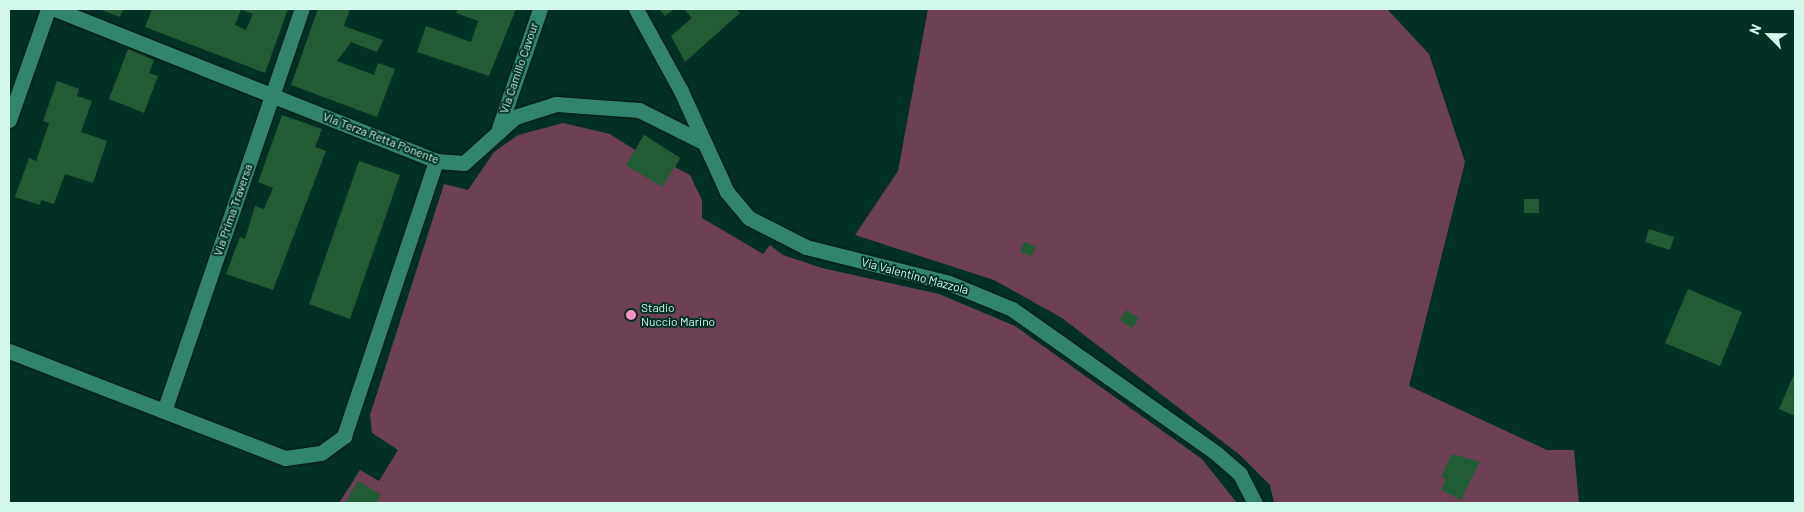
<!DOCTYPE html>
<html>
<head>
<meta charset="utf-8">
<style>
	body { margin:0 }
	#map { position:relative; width:1804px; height:512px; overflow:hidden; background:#013124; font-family:Barlow,sans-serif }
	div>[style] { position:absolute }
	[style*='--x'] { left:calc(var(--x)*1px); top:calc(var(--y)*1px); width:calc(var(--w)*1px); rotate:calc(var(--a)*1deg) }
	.green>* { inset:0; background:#6d4055 }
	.building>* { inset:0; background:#225c34 }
	.roads { filter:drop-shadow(0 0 1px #00160f) drop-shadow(0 0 1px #00160f) }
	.minor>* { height:15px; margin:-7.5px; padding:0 7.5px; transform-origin:7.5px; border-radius:7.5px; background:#32856d }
	.dots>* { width:14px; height:14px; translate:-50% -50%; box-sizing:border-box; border:2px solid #013124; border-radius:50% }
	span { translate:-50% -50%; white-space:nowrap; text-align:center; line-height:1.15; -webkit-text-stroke:4px #013124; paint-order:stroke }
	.street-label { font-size:12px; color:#d2f9eb }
	.poi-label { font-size:12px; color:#d2f9eb }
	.left { translate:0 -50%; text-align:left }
	.frame { position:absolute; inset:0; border:10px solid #d2f9eb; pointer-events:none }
	.north { position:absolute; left:1744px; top:10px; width:50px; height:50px; -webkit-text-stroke:4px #013124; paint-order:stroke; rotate:293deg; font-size:14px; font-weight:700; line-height:20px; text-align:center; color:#d2f9eb }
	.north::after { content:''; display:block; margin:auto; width:18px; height:22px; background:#d2f9eb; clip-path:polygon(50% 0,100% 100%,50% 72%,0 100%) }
</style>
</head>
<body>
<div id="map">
	<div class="green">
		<i style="clip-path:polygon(928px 9px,1387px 9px,1429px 54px,1465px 162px,1409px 386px,1547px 450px,1574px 450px,1579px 503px,1274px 503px,1270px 485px,1240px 455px,1062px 318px,994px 280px,855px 235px,898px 171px)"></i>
		<i style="clip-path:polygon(563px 123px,610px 134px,635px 150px,644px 135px,680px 158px,675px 167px,690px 175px,702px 200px,702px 218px,763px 254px,770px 245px,783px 255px,822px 268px,939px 294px,1015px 326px,1202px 459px,1237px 503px,339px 503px,360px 470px,379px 481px,398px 450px,372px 433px,370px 415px,444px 184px,468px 190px,494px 152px,518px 135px)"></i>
	</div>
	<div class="building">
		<i style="clip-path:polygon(99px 9px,123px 9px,120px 17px)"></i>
		<i style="clip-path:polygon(evenodd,152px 9px,288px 9px,265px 73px,145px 27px,152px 9px,241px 10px,253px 14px,246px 30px,235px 25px,241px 10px)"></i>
		<i style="clip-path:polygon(318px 9px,350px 9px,344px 26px,383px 40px,377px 52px,351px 42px,337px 61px,374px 75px,378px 63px,395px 69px,377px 117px,291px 85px)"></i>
		<i style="clip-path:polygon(458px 9px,516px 9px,489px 76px,417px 52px,426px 26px,471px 42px,478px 21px,456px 13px)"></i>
		<i style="clip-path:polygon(659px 9px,674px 9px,665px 16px)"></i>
		<i style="clip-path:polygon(684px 9px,736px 9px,740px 13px,685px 62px,671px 36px,692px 18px)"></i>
		<i style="clip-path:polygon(128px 49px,154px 60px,149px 73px,158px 76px,144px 113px,109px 99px)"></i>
		<i style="clip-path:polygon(57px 81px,79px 89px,77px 96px,92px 101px,81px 132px,107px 141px,93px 183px,65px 174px,54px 204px,41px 200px,40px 205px,15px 197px,29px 158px,36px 161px,49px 123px,43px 121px)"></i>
		<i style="clip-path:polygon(282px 115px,322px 129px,315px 147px,326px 151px,273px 290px,226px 274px,240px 237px,245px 239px,255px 206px,264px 209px,273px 188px,258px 182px)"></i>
		<i style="clip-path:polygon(644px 135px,680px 158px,662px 187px,626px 165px)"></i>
		<i style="clip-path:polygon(359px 161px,400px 175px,350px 319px,309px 304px)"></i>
		<i style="clip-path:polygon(1524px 199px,1539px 199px,1539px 213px,1524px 213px)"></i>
		<i style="clip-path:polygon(1649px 229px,1674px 237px,1670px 250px,1645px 242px)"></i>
		<i style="clip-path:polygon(1024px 242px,1036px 246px,1032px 256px,1020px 252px)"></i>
		<i style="clip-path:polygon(1688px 289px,1742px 312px,1720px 366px,1665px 343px)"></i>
		<i style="clip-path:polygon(1126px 310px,1139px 318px,1132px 328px,1120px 320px)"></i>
		<i style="clip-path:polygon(1795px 372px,1795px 416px,1779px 409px)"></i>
		<i style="clip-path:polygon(1452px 454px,1480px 462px,1461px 500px,1441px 490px,1446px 479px,1441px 477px)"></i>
		<i style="clip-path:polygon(358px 481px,381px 495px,376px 503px,345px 503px)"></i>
	</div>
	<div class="roads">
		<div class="minor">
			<i style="--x:55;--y:9;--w:410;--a:21.7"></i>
			<i style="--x:436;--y:161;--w:28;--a:4"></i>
			<i style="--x:464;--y:163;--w:69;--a:-42"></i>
			<i style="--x:515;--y:117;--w:43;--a:-17.6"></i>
			<i style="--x:556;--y:104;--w:83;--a:4.1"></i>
			<i style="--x:639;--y:110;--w:69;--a:26.6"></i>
			<i style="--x:636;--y:9;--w:94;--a:61.2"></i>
			<i style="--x:681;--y:91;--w:111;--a:65.5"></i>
			<i style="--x:727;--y:192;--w:34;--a:50"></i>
			<i style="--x:749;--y:218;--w:64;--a:27"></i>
			<i style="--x:806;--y:247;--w:147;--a:14.1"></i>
			<i style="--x:949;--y:283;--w:68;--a:22.4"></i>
			<i style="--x:1012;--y:309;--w:250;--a:35.2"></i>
			<i style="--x:1216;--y:453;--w:32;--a:41"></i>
			<i style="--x:1240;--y:474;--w:33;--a:63"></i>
			<i style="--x:9;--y:120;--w:118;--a:-70.6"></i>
			<i style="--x:499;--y:128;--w:126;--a:-71"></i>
			<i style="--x:9;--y:351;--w:296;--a:21.2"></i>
			<i style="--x:285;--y:458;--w:36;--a:-8"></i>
			<i style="--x:321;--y:453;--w:29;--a:-36"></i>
			<i style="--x:344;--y:436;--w:290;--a:-71.5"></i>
			<i style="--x:164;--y:411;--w:425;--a:-71.1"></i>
		</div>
	</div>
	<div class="dots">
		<i style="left:631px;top:315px;background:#fc8fc3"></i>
	</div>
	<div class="street-label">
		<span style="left:519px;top:68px;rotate:-71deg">Via Camillo Cavour</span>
		<span style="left:381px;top:138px;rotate:21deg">Via Terza Retta Ponente</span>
		<span style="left:233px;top:210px;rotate:-71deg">Via Prima Traversa</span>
		<span style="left:915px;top:276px;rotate:15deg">Via Valentino Mazzola</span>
	</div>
	<div class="poi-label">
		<span class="left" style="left:641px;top:315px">Stadio<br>Nuccio Marino</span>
	</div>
	<div class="frame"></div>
	<div class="north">N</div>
</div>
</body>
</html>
